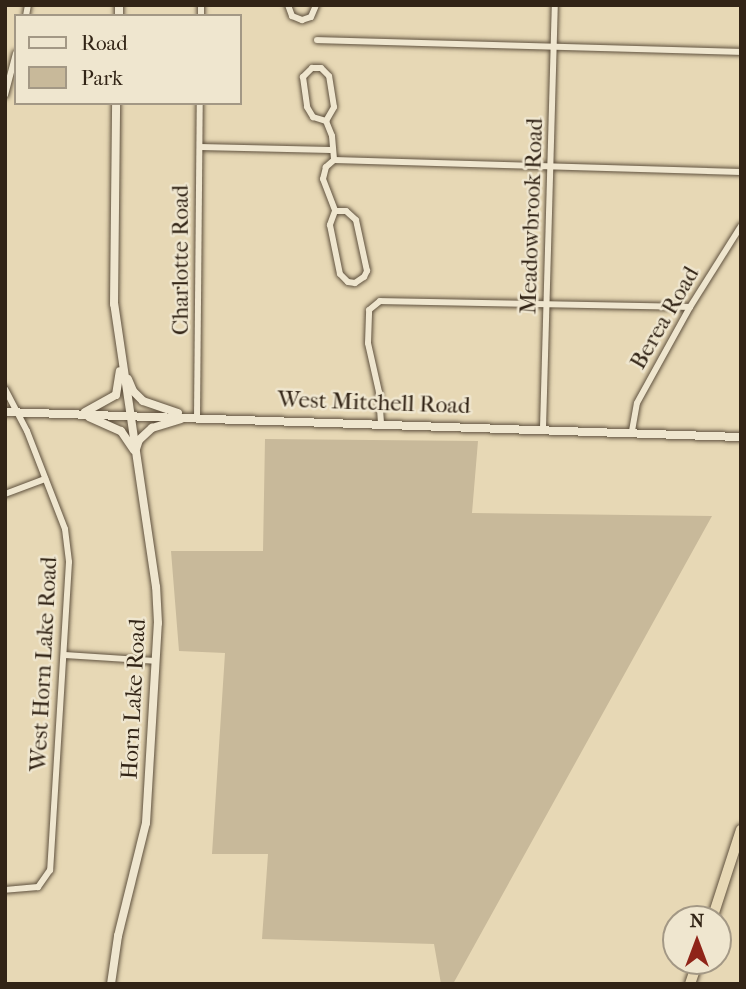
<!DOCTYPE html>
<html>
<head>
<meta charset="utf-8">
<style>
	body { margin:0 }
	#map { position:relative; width:746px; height:989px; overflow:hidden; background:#e7d8b5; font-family:"IM FELL French Canon",serif }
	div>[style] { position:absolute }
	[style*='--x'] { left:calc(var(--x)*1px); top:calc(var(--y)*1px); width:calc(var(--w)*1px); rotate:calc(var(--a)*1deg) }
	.green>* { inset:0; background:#c8b99a }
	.roads { filter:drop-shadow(0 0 2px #5f513e) drop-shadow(0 0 2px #5f513e) }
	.minor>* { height:6px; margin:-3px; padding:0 3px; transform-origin:3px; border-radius:3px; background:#efe6cf }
	.secondary>* { height:8px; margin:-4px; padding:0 4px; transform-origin:4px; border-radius:4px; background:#efe6cf }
	.trunk>* { height:10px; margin:-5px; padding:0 5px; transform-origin:5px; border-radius:5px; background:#e7d8b5 }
	span { translate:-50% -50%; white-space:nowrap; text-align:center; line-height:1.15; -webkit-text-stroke:5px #efe6cf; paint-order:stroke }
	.street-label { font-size:23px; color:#322416 }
	.frame { position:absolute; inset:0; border:7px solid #322416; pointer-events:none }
	.legend { position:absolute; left:14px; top:14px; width:228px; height:91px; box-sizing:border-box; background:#efe6cf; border:2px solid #a39885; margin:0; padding:9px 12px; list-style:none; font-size:21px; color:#322416 }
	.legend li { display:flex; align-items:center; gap:14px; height:35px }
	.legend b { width:35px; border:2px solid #a39885 }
	.north { position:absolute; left:662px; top:905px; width:70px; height:70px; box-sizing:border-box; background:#efe6cf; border:2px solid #a39885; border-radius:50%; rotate:0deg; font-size:19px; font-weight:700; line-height:28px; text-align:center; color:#322416 }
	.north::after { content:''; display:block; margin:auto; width:24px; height:32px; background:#8f2418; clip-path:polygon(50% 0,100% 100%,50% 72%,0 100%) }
</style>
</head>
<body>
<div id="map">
	<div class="green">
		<i style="clip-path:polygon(265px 439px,478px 441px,472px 513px,712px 516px,453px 984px,441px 984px,434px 944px,262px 939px,268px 854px,212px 854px,225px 653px,179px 651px,171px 551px,263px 551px)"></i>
	</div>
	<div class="roads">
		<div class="minor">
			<i style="--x:288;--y:5;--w:12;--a:70"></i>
			<i style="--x:292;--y:16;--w:11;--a:22"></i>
			<i style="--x:302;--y:20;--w:9;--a:-18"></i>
			<i style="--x:311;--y:17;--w:13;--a:-67"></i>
			<i style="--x:26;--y:16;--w:11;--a:-80"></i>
			<i style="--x:201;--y:16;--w:11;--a:-90"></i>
			<i style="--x:317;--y:40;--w:424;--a:1.6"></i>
			<i style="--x:5;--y:95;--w:43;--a:-75.3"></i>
			<i style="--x:326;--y:121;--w:16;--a:-60"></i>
			<i style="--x:334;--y:107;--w:31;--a:-99"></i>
			<i style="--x:329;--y:76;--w:11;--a:-135"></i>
			<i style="--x:321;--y:68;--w:9;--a:180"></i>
			<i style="--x:312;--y:68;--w:13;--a:135"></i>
			<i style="--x:303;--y:77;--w:30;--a:82"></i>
			<i style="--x:307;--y:107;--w:12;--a:59"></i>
			<i style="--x:313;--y:117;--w:14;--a:17"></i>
			<i style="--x:326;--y:121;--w:16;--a:68"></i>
			<i style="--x:332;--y:136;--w:24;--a:85"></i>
			<i style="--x:334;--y:160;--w:11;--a:139"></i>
			<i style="--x:326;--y:167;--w:12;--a:104"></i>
			<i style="--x:323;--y:179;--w:34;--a:69"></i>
			<i style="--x:335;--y:211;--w:15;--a:110"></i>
			<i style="--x:330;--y:225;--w:50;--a:78.5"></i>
			<i style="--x:340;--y:274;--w:11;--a:45"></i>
			<i style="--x:348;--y:282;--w:7;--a:8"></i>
			<i style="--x:355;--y:283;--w:11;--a:-34"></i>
			<i style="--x:364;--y:277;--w:7;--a:-63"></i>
			<i style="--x:367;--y:271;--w:52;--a:-102.2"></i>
			<i style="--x:356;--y:220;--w:13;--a:-138"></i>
			<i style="--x:346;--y:211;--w:11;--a:180"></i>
			<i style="--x:200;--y:147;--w:131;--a:1.3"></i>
			<i style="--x:334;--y:160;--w:407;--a:1.7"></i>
			<i style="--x:5;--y:389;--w:47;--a:62.4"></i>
			<i style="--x:27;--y:431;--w:105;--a:68.8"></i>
			<i style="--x:65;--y:529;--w:33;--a:83"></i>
			<i style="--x:69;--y:562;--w:309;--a:93.5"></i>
			<i style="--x:50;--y:870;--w:21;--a:125"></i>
			<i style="--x:38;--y:887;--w:33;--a:175"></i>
			<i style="--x:197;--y:417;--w:314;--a:-89.5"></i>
			<i style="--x:381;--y:423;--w:31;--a:-94"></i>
			<i style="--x:379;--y:392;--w:50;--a:-102.7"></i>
			<i style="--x:368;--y:343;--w:33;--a:-88"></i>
			<i style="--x:369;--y:310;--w:14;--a:-39"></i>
			<i style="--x:380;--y:301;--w:310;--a:1.1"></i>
			<i style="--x:543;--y:428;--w:423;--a:-88.4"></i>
			<i style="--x:632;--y:431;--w:28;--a:-80"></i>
			<i style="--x:637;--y:403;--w:110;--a:-61.1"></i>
			<i style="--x:690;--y:307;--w:96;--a:-57.8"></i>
			<i style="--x:5;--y:494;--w:43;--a:-20.6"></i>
			<i style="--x:64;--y:655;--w:92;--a:3.7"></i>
		</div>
		<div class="secondary">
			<i style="--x:119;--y:16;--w:11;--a:-90"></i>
			<i style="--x:128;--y:379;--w:13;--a:67"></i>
			<i style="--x:133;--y:391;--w:14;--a:45"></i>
			<i style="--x:143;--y:401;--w:37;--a:19"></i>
			<i style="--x:5;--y:412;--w:736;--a:1.95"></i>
			<i style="--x:85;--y:412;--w:35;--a:-29"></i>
			<i style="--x:116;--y:395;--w:24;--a:-81"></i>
			<i style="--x:89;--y:417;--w:35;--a:24"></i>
			<i style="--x:121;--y:431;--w:23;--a:56"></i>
			<i style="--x:136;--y:449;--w:9;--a:-72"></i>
			<i style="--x:139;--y:440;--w:18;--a:-43"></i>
			<i style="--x:152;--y:428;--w:30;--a:-17"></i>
			<i style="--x:111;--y:984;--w:49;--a:-81.7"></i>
			<i style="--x:118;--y:936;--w:116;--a:-76.1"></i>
			<i style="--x:146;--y:823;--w:200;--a:-86.6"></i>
			<i style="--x:158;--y:623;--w:36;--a:-93"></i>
			<i style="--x:156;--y:587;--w:286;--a:-98.4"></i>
			<i style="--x:114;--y:304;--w:201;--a:-89.4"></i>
		</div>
		<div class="trunk">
			<i style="--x:712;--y:919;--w:94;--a:-72"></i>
			<i style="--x:690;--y:984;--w:24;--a:-71"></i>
		</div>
	</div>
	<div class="street-label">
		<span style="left:532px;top:216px;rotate:-88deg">Meadowbrook Road</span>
		<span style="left:181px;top:260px;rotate:-90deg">Charlotte Road</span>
		<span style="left:665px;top:318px;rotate:-60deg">Berea Road</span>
		<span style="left:374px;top:403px;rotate:2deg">West Mitchell Road</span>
		<span style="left:44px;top:664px;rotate:-87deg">West Horn Lake Road</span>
		<span style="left:134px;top:699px;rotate:-87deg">Horn Lake Road</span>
	</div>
	<div class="frame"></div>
	<ul class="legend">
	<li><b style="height:9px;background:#efe6cf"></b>Road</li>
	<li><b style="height:19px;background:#c8b99a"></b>Park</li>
	</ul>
	<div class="north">N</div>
</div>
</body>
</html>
